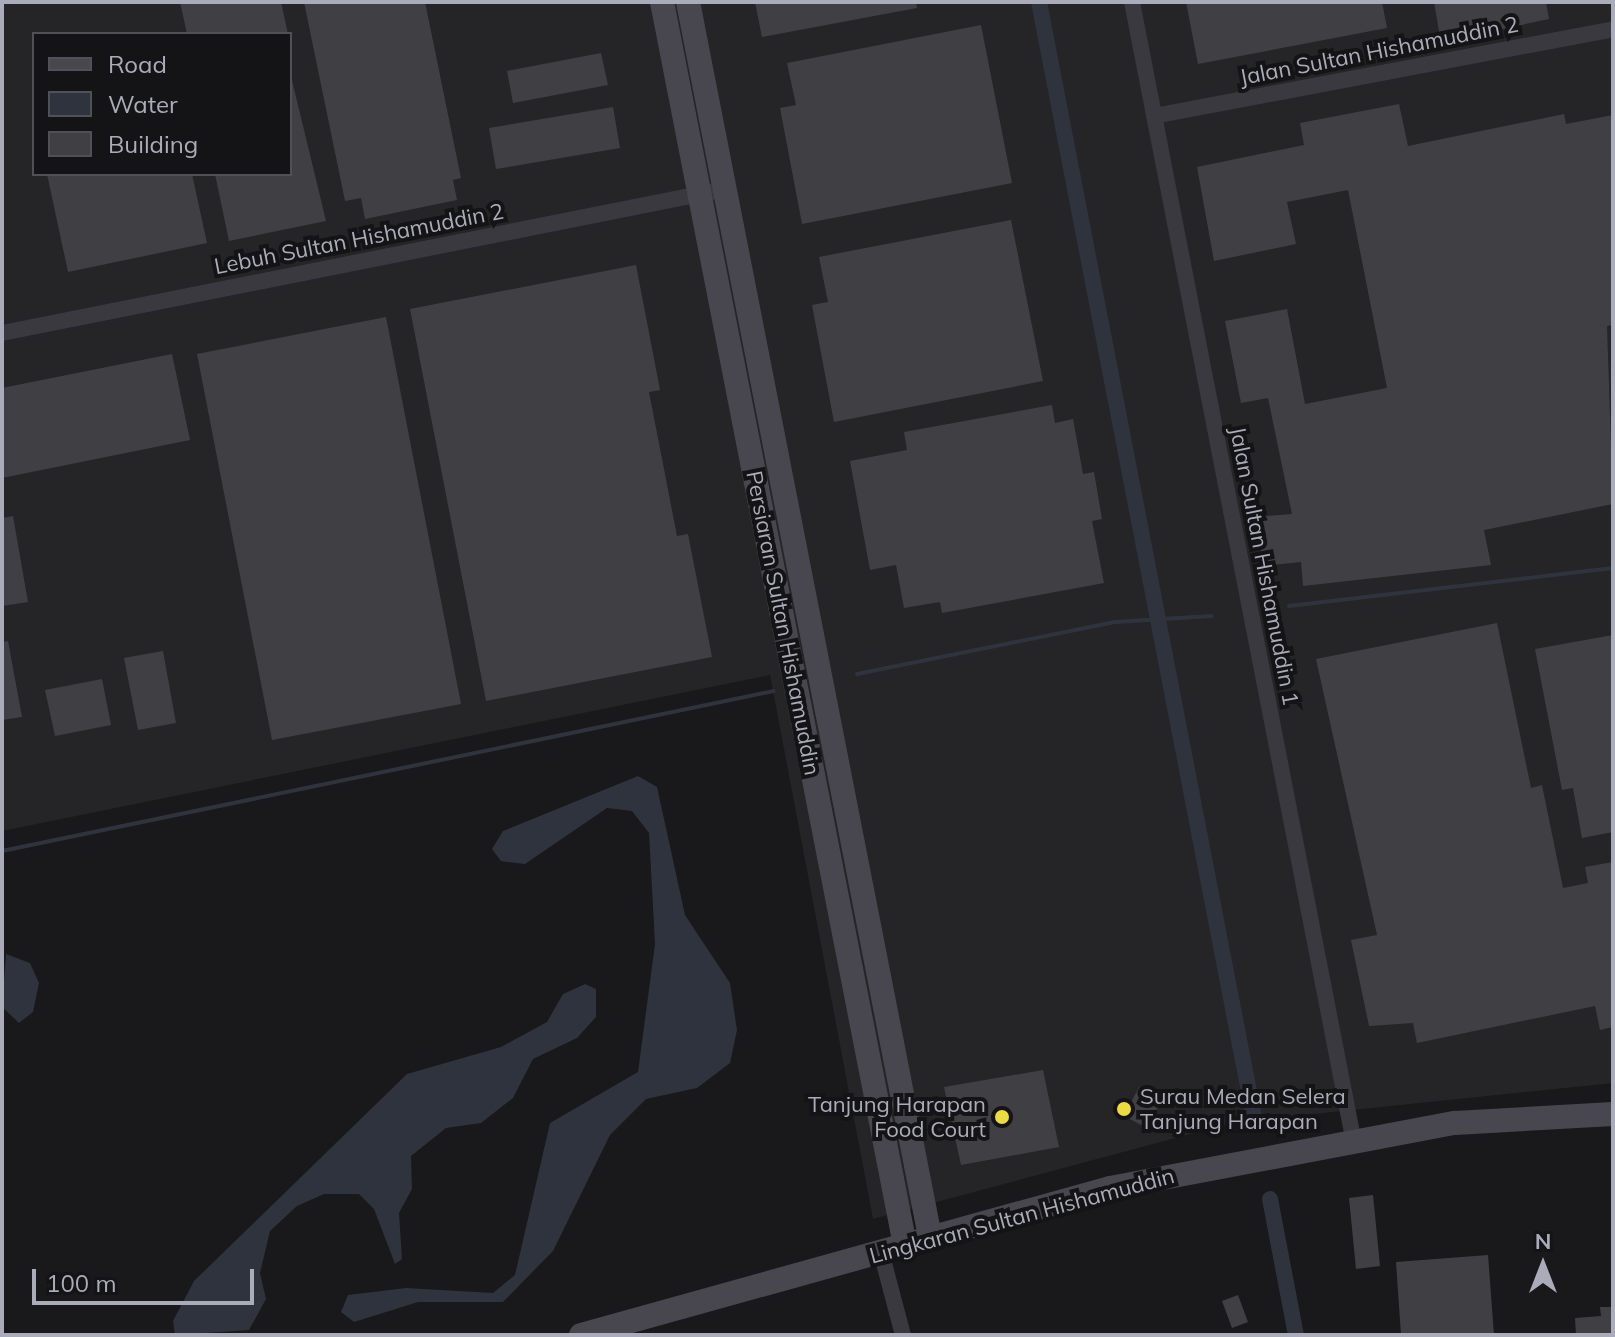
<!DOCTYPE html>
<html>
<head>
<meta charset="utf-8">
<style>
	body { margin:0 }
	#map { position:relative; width:1615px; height:1337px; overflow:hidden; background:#19181a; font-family:Mulish,sans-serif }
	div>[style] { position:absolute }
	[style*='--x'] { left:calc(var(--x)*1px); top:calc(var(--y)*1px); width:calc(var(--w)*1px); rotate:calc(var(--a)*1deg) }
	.built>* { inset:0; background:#252427 }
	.water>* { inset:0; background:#2f333e }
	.stream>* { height:4px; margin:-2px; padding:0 2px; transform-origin:2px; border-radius:2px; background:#2f333e }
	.canal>* { height:16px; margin:-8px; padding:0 8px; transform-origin:8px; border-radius:8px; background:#2f333e }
	.building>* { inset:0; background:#404044 }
	.street>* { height:16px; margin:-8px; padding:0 8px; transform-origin:8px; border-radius:8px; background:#3a393f }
	.secondary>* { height:24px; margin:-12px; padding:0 12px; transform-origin:12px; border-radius:12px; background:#48474f }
	.dots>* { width:22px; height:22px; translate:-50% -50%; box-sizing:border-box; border:4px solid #141315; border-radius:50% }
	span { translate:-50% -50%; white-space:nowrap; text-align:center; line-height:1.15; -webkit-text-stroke:8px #141315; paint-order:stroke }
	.street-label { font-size:22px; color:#abacba }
	.poi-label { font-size:22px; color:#abacba }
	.left { translate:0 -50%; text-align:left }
	.right { translate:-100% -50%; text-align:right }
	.frame { position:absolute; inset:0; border:4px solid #abacba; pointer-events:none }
	.legend { position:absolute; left:32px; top:32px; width:260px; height:144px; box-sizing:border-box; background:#141315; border:2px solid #505057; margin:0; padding:10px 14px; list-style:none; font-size:24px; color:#abacba }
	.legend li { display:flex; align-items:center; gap:16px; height:40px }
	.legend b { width:40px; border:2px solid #505057 }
	.north { position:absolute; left:1503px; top:1225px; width:80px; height:80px; -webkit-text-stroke:6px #141315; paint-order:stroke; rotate:0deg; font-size:22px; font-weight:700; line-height:32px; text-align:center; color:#abacba }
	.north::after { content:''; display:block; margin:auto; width:28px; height:36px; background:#abacba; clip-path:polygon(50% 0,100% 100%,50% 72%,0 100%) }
	.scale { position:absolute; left:32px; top:1269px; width:222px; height:36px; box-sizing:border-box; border:4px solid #abacba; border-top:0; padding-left:10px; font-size:24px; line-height:28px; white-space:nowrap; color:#abacba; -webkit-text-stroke:6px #141315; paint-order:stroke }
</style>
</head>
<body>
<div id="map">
	<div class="built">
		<i style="clip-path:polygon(evenodd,2px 2px,1613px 2px,1613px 1083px,1235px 1122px,873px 1219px,770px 675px,2px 831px,2px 2px,34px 34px,290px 34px,290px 174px,34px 174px,34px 34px)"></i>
	</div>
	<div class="water">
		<i style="clip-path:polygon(638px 776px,657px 787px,685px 915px,730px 983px,737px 1030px,730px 1063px,697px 1088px,646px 1099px,610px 1135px,553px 1251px,503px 1302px,418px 1302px,354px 1322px,341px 1312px,348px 1295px,406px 1288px,493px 1293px,515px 1275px,550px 1123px,638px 1072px,655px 944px,649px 833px,632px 811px,607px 808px,525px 864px,501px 861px,492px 849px,503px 831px)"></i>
		<i style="clip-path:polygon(6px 954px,30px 963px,39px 983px,33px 1012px,19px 1023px,2px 1007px)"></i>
		<i style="clip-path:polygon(585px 984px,596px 989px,596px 1017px,577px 1038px,533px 1059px,513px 1098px,481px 1123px,446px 1128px,411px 1156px,412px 1189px,399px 1213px,402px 1259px,395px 1264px,374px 1209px,359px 1194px,324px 1194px,297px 1206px,270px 1231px,260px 1273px,266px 1299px,249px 1330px,175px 1335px,173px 1321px,194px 1281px,407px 1074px,501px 1047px,547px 1022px,563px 994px)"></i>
	</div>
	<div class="stream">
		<i style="--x:1289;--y:606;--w:326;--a:-6.7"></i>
		<i style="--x:857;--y:674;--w:263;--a:-11.4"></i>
		<i style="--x:1115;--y:622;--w:97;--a:-3.5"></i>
		<i style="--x:2;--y:851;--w:788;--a:-11.71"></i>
	</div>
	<div class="canal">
		<i style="--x:1039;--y:2;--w:1136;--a:79.09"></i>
		<i style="--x:1270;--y:1199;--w:138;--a:79.2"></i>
	</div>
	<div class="building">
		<i style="clip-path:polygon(180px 2px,281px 2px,288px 34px,187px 34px)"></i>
		<i style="clip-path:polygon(304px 2px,425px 2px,461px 178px,453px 180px,457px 200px,365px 219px,361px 198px,345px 201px)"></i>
		<i style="clip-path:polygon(755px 2px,916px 2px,917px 8px,762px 37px)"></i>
		<i style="clip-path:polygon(1186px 2px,1382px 2px,1387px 28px,1198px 64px)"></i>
		<i style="clip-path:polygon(1434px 2px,1546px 2px,1549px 19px,1441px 42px)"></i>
		<i style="clip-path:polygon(981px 25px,1012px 183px,802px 224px,780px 108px,796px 105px,787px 63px)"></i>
		<i style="clip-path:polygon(601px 53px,608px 85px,513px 103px,507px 71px)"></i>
		<i style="clip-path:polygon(290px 72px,326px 221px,229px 241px,215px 174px,290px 174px)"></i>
		<i style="clip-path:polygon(1399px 104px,1408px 146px,1564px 114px,1566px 124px,1613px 115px,1613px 325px,1607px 326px,1613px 504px,1484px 530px,1491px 565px,1303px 586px,1301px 562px,1264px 566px,1254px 517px,1292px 514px,1268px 398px,1241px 403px,1225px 321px,1287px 309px,1305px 404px,1387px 388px,1348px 190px,1287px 202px,1296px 244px,1214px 261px,1197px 167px,1304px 145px,1300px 123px)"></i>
		<i style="clip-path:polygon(613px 107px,620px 148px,496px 169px,489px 128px)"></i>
		<i style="clip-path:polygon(47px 174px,192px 174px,207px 243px,68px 272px)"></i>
		<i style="clip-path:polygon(1011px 220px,1043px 381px,834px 422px,812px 305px,828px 302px,819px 257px)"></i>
		<i style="clip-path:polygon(636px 265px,660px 390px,649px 392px,677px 536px,688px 534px,712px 657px,486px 701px,410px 309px)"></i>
		<i style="clip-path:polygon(386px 317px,461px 704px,272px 740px,197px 354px)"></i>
		<i style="clip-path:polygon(172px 354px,190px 440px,2px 478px,2px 388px)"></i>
		<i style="clip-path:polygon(1052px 405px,1055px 423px,1073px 419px,1083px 474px,1094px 472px,1102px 519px,1092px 521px,1104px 583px,942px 613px,940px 602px,904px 608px,896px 565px,870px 570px,850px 461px,907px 450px,904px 432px)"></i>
		<i style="clip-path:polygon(13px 516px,28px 602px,2px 606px,2px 518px)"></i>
		<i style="clip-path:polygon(1497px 623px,1531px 788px,1542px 785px,1563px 888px,1588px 883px,1585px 867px,1613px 862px,1613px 1027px,1600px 1030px,1595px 1006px,1417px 1043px,1413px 1023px,1369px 1026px,1351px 940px,1377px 935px,1316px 659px)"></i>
		<i style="clip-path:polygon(1613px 635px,1613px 832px,1582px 838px,1573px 788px,1562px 790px,1535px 649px)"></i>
		<i style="clip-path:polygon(8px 641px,22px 717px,2px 720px,2px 642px)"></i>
		<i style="clip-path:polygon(163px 651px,176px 723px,138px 730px,124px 658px)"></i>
		<i style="clip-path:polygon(102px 679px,111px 725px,55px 736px,45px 690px)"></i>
		<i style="clip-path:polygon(1043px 1070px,1059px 1147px,961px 1165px,944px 1087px)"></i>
		<i style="clip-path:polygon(1139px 1087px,1162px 1099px,1147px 1128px,1124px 1116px)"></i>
		<i style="clip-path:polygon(1373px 1195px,1380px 1266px,1356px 1269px,1349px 1198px)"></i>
		<i style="clip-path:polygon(1488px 1255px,1494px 1335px,1401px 1335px,1396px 1262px)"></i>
		<i style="clip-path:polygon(1238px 1295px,1248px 1322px,1232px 1328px,1222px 1301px)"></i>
		<i style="clip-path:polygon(1600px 1307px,1613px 1307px,1613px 1335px,1576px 1335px,1575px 1318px,1601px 1316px)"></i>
	</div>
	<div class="street">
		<i style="--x:1132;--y:2;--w:1157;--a:78.99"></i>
		<i style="--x:1154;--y:116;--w:467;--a:-10.7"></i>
		<i style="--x:2;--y:333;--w:737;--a:-11.26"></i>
		<i style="--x:881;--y:1252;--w:86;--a:75.2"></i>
	</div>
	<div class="secondary">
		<i style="--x:662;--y:2;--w:1267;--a:78.94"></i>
		<i style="--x:688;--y:2;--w:1258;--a:78.91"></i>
		<i style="--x:581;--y:1335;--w:549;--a:-15.53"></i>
		<i style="--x:1110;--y:1188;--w:351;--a:-10.7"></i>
		<i style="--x:1455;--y:1123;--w:158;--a:-3.3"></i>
	</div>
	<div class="dots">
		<i style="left:1124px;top:1109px;background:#ecdc3f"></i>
		<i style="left:1002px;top:1117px;background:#ecdc3f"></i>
	</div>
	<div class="street-label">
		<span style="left:1379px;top:51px;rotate:-11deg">Jalan Sultan Hishamuddin 2</span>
		<span style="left:359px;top:239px;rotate:-11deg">Lebuh Sultan Hishamuddin 2</span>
		<span style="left:1264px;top:566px;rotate:79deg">Jalan Sultan Hishamuddin 1</span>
		<span style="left:783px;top:623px;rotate:79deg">Persiaran Sultan Hishamuddin</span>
		<span style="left:1022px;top:1216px;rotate:-15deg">Lingkaran Sultan Hishamuddin</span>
	</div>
	<div class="poi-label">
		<span class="left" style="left:1140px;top:1109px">Surau Medan Selera<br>Tanjung Harapan</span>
		<span class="right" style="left:986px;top:1117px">Tanjung Harapan<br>Food Court</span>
	</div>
	<div class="frame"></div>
	<ul class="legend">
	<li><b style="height:10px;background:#48474f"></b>Road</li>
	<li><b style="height:22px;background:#2f333e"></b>Water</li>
	<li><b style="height:22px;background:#404044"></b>Building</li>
	</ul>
	<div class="north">N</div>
	<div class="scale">100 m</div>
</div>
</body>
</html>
